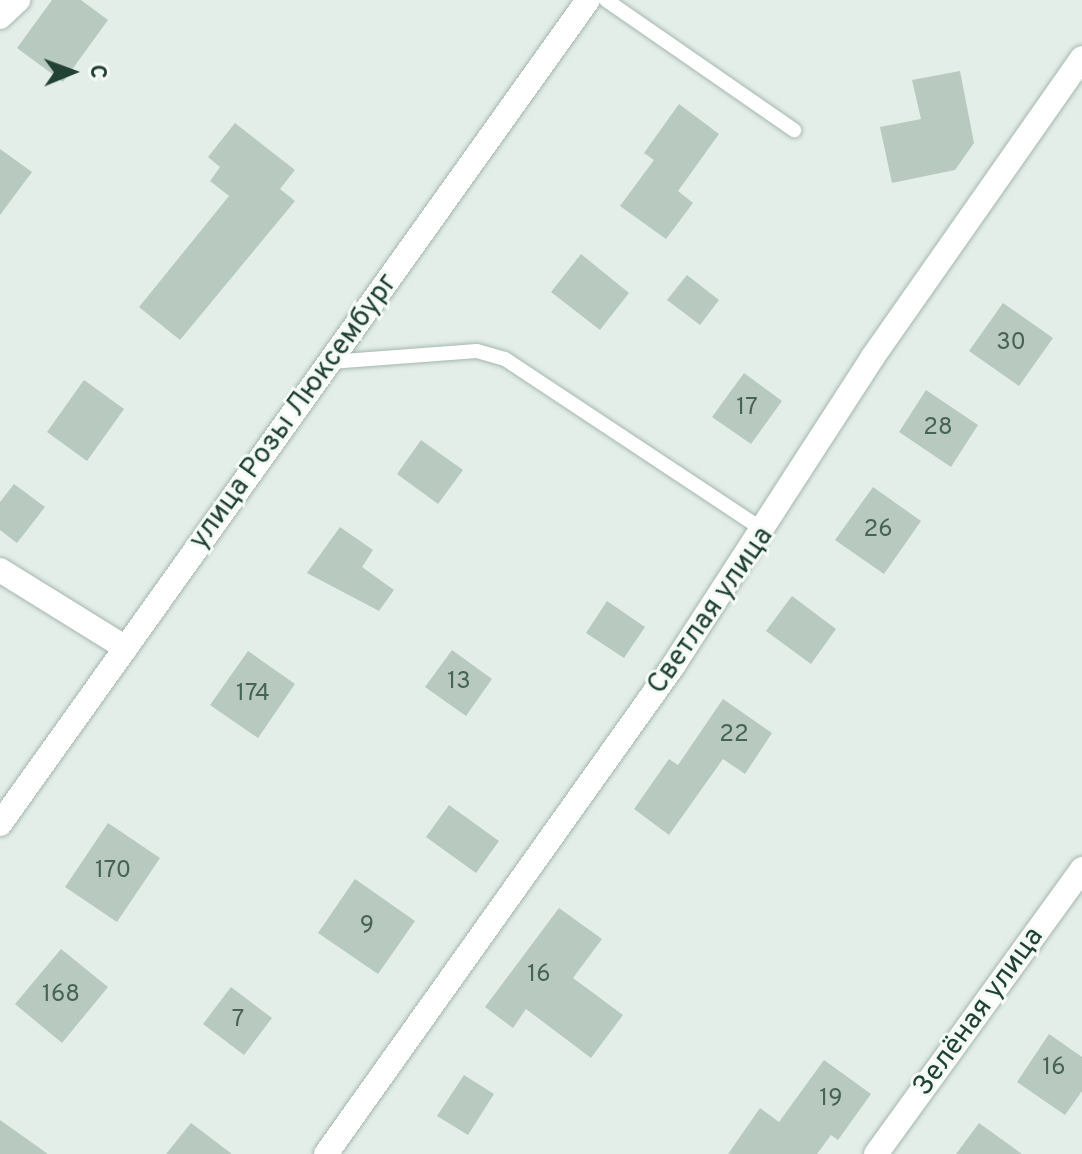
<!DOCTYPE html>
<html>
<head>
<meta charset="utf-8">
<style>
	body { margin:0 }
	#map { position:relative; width:1082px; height:1154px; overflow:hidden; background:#e3eee8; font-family:Overpass,sans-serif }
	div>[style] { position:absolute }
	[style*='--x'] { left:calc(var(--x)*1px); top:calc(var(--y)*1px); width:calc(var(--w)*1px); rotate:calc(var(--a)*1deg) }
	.building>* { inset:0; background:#b8c9c0 }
	.roads { filter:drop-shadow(0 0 2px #a5b7ae) drop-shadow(0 0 2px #a5b7ae) }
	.service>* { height:14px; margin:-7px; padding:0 7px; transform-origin:7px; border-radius:7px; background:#fff }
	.minor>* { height:24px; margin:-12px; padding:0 12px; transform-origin:12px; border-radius:12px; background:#fff }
	.tertiary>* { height:24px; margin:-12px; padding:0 12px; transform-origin:12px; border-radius:12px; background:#fff }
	span { translate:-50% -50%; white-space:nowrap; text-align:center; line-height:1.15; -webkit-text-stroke:6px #f4faf6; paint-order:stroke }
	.number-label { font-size:24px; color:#476357 }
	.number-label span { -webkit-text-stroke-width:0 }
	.street-label { font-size:28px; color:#214134 }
	.north { position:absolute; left:32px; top:32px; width:80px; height:80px; -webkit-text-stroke:6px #f4faf6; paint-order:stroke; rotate:89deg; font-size:22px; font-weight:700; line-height:32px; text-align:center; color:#214134 }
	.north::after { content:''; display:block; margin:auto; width:28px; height:36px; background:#214134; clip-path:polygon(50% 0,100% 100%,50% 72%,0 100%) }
</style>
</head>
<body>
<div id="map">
	<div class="building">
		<i style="clip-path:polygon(52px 0,81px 0,108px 20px,63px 82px,17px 48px)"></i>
		<i style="clip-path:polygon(960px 71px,974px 143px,955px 170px,892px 183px,880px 127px,921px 119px,912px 80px)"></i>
		<i style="clip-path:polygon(679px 104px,719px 134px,678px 191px,693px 203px,666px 239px,620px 206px,654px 160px,644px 153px)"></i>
		<i style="clip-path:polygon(235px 123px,295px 170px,280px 189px,295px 201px,180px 340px,139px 307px,229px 196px,210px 181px,220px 167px,208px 157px)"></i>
		<i style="clip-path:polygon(0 149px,32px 172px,0 215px)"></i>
		<i style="clip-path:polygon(581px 254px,629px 293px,600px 330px,551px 292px)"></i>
		<i style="clip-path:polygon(687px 275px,719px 300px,700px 325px,667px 300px)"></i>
		<i style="clip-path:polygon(1003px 303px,1053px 338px,1019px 386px,969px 351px)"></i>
		<i style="clip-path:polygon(744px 373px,782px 401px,751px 444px,712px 417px)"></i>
		<i style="clip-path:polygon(84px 380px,124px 409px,87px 461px,47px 432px)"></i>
		<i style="clip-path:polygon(926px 390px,978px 425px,951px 467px,899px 432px)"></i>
		<i style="clip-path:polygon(421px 440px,463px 470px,438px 504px,397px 474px)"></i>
		<i style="clip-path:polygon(14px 484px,45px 507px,17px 543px,0 530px,0 502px)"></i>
		<i style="clip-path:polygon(873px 487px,921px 521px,884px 574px,835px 540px)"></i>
		<i style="clip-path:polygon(340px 527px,373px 550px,362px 567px,394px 590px,379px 611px,307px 573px)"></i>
		<i style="clip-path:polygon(792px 596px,836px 629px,811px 664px,766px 631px)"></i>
		<i style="clip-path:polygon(607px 601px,645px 627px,624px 658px,586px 633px)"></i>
		<i style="clip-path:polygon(452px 650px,492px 679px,466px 716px,425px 687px)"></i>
		<i style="clip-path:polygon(248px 651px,295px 684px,258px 738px,210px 705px)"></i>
		<i style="clip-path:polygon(723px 699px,772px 733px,745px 774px,723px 759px,669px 835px,634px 809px,669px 759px,678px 765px)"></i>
		<i style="clip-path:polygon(449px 805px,499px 841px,476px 873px,426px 837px)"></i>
		<i style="clip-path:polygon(108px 823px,160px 858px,117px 922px,65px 887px)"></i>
		<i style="clip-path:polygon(355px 879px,415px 921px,378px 974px,318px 933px)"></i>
		<i style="clip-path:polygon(559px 908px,602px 939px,573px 978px,623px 1015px,591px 1058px,526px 1009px,513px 1028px,485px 1007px)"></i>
		<i style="clip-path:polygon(61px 949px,108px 987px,62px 1043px,15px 1004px)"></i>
		<i style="clip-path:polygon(231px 987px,272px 1018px,244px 1055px,203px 1024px)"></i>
		<i style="clip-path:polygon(1049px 1034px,1082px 1057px,1082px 1091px,1065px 1115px,1017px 1082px)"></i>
		<i style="clip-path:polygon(824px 1060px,871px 1094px,838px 1140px,831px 1135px,817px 1154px,728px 1154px,760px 1108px,779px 1122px)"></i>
		<i style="clip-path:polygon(464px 1075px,494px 1094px,468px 1135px,437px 1116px)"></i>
		<i style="clip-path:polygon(0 1120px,48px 1154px,0 1154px)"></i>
		<i style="clip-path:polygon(191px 1123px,232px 1154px,166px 1154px)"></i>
		<i style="clip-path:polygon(979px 1123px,1022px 1154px,956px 1154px)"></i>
	</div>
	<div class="roads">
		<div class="service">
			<i style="--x:606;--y:0;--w:229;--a:34.7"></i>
			<i style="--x:330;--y:362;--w:147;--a:-4.3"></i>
			<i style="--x:477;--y:351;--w:29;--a:16"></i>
			<i style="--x:505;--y:359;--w:312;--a:33.5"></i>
		</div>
		<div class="minor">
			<i style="--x:0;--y:17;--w:25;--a:-43"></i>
			<i style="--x:0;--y:570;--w:148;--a:31.8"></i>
			<i style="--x:326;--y:1154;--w:599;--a:-54.58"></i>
			<i style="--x:673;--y:666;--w:367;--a:-57.1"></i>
			<i style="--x:872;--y:358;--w:366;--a:-55"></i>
			<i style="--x:876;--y:1154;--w:352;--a:-54.1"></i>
		</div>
		<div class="tertiary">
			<i style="--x:0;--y:824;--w:1012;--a:-54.49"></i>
		</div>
	</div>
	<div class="number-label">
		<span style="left:1011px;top:344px">30</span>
		<span style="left:747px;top:409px">17</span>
		<span style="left:938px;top:429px">28</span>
		<span style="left:878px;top:531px">26</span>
		<span style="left:459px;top:683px">13</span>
		<span style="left:253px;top:695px">174</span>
		<span style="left:734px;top:736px">22</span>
		<span style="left:113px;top:872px">170</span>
		<span style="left:367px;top:927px">9</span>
		<span style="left:539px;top:976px">16</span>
		<span style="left:61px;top:996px">168</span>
		<span style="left:238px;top:1021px">7</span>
		<span style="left:1054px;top:1069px">16</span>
		<span style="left:831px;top:1100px">19</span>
	</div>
	<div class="street-label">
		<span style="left:294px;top:412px;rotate:-54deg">улица Розы Люксембург</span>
		<span style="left:711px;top:611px;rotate:-55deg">Светлая улица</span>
		<span style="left:979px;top:1012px;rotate:-54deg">Зелёная улица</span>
	</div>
	<div class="north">С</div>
</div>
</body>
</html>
